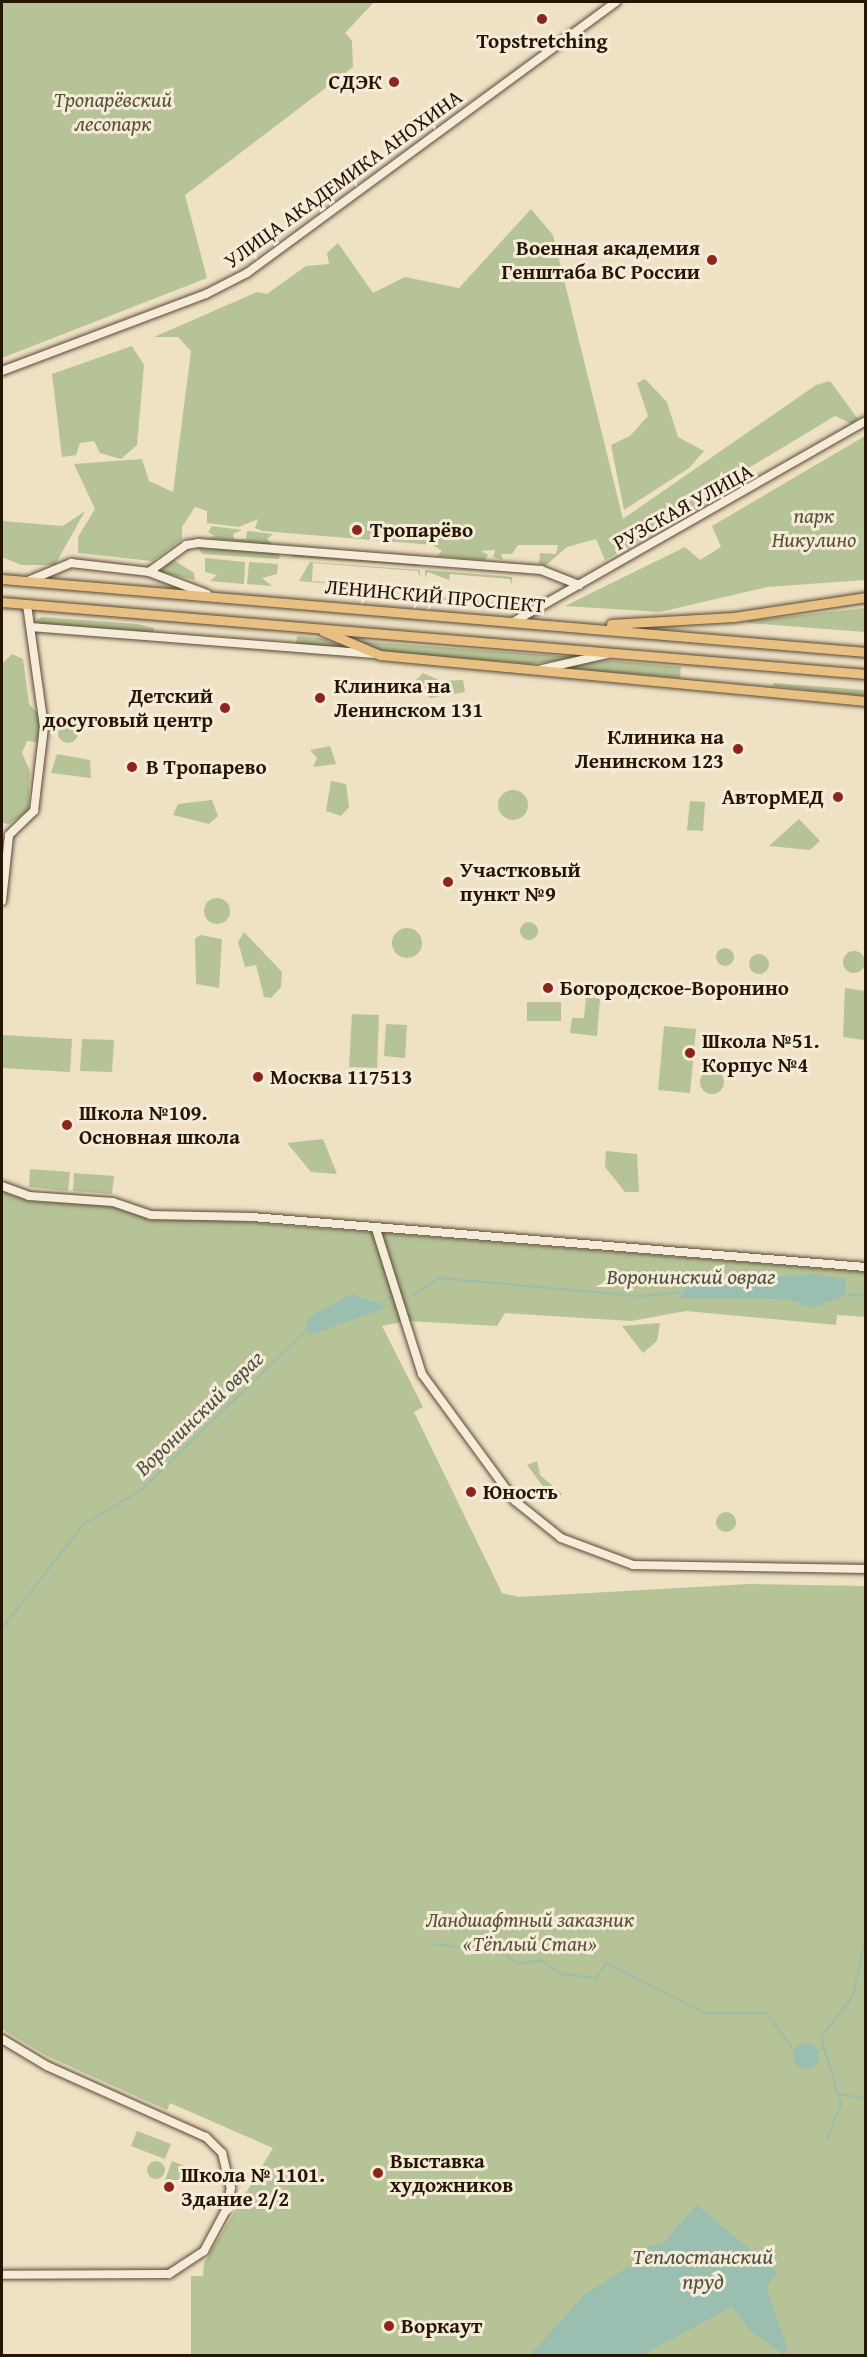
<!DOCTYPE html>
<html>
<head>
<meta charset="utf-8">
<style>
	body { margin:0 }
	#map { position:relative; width:867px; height:2357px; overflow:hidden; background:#eee1c4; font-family:"Gentium Book Plus",serif }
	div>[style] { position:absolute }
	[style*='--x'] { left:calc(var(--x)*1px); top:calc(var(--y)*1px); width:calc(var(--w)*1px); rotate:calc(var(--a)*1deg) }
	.green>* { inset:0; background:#b6c396 }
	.round { border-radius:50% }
	.water>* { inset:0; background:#9abeb0 }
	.stream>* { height:2px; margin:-1px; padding:0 1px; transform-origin:1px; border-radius:1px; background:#9abeb0 }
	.roads { filter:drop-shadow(0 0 2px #594834) drop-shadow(0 0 2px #594834) }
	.minor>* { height:8px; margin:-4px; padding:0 4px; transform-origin:4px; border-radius:4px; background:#f4ecd9 }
	.major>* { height:9px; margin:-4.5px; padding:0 4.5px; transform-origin:4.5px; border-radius:4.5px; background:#e7c082 }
	.dots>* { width:16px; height:16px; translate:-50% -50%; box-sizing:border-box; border:3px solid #f4ecd9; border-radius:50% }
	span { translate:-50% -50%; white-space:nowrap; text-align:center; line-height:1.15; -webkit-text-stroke:6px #f4ecd9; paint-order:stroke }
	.poi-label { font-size:21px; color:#271504; font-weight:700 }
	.right { translate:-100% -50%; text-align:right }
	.left { translate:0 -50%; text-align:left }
	.park-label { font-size:21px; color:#595237; font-style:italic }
	.street-label { font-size:21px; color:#271504 }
	.water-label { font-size:22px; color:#4f5040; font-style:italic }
	.frame { position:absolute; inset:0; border:3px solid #271504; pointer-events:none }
</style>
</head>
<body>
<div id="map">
	<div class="green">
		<i style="clip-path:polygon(2px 2px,374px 2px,345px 33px,352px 41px,353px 67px,185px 195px,207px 278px,2px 358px)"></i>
		<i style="clip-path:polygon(531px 209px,553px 235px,623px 519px,816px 385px,830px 381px,858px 419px,852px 424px,835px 416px,702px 496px,705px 503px,605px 560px,596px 539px,567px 547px,545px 566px,539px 564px,540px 553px,556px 554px,558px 545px,518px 545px,512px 554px,501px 554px,503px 560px,493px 557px,495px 550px,481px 551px,488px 555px,485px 560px,437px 556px,442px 551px,433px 545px,262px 531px,255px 528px,258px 519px,239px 527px,207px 523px,207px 511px,195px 507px,182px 527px,182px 539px,152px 561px,78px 553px,78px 537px,95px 509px,74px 464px,142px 459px,149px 481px,173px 492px,191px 351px,178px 337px,154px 337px,257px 292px,267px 294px,306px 266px,329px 264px,327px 253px,338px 243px,373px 293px,405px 277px,459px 288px)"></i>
		<i style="clip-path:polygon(132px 346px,144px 365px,137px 445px,121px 459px,100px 453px,94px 441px,80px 443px,76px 455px,62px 457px,52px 374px)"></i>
		<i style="clip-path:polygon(645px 379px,667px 402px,678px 437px,704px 451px,689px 468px,624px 510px,611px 445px,630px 436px,648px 416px,637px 383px)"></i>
		<i style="clip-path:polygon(865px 436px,865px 580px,767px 587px,660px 612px,565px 606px,685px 547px,700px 560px,721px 547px,712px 526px)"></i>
		<i style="clip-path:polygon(85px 511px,55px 565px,21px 565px,2px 557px,2px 521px,63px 526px)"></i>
		<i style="clip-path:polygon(212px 526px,242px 530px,233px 534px,234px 539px,246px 539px,247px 531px,273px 534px,267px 539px,273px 545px,208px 538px,215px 536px,208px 532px)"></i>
		<i style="clip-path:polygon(198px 547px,280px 553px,279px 559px,202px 554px)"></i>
		<i style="clip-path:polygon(291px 554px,420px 564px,420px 566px,292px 557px)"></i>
		<i style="clip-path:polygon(205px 558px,245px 562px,244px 584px,210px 581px,217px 575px,205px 572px)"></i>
		<i style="clip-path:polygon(172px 559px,194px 573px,195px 580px,160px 572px)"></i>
		<i style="clip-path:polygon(249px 562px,278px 564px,277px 574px,262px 578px,272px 586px,247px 584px)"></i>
		<i style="clip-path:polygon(310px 562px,420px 570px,420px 578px,418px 571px,313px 563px,312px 581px,540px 601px,299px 581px)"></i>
		<i style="clip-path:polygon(425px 570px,512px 577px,512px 585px,510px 579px,450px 574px,449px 580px,428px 572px,425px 578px)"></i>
		<i style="clip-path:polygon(412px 595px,536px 606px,537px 606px,406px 597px)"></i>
		<i style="clip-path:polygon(865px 608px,865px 632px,748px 623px,748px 621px)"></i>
		<i style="clip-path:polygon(41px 617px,137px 624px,154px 628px,153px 633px,40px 624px,36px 621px)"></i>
		<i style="clip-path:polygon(297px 636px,320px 638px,349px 648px,296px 645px)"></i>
		<i style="clip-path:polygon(357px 641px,575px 657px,576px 658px,530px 664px,385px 652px)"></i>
		<i style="clip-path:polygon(12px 654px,23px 659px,29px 704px,40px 716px,38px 742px,27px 741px,22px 753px,30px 771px,28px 811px,9px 824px,2px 823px,2px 664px)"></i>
		<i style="clip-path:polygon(607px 660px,681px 667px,680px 678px,560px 668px)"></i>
		<i style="clip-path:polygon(423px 673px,441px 681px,463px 680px,465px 692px,430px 698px,415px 681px)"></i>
		<i style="clip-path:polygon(774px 683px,865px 690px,865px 696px,773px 686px)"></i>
		<i class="round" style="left:58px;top:723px;width:20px;height:20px"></i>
		<i style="clip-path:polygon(330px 746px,336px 764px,313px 767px,317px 758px,310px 750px)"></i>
		<i style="clip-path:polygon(57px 754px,90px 760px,91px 778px,51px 773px)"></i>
		<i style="clip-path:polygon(331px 781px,346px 784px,349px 807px,341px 816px,326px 811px)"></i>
		<i class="round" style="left:498px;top:790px;width:30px;height:30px"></i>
		<i style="clip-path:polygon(212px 800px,218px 816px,209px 824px,173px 815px,178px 804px)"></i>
		<i style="clip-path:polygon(690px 801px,705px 802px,703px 831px,687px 830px)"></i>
		<i style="clip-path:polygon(799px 819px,820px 841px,810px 850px,769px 846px)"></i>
		<i class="round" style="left:204px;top:898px;width:26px;height:26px"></i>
		<i class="round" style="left:520px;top:922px;width:18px;height:18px"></i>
		<i class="round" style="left:392px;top:928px;width:30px;height:30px"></i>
		<i style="clip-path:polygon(244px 932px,282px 972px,281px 987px,271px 998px,264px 997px,256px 965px,245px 967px,238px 942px)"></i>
		<i style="clip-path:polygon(200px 935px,222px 939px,219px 988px,196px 984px,195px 939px)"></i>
		<i class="round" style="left:716px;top:948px;width:18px;height:18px"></i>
		<i class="round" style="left:843px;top:951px;width:22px;height:22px"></i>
		<i class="round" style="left:749px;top:954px;width:20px;height:20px"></i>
		<i style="clip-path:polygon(587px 985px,596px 986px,595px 998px,600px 999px,597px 1036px,570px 1033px,572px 1018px,584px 1018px)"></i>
		<i style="clip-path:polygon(845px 988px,865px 991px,864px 1040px,843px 1037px)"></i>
		<i style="clip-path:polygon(527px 1002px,561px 1002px,561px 1021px,527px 1021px)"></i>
		<i style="clip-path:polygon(352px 1014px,379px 1015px,377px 1068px,349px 1067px)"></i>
		<i style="clip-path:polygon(386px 1024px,407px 1025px,405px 1058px,384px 1056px)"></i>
		<i style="clip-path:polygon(664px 1026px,696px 1029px,690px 1093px,658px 1090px)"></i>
		<i style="clip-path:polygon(2px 1035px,72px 1039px,70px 1072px,2px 1068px)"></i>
		<i style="clip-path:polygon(82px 1039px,114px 1040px,112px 1072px,80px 1071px)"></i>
		<i class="round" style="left:700px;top:1070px;width:24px;height:24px"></i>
		<i style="clip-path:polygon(323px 1139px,337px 1174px,311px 1172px,287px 1143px)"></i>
		<i style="clip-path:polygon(606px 1151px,637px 1154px,639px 1192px,625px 1192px,605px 1167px)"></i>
		<i style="clip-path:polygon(30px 1169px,70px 1172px,68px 1191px,29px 1187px)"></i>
		<i style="clip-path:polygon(74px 1173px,114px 1176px,112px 1194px,73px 1191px)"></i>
		<i style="clip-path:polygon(2px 1191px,29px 1201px,112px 1206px,151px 1220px,221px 1220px,865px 1272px,865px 1317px,837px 1315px,836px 1325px,686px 1311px,631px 1321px,505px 1313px,497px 1326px,407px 1321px,382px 1326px,423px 1407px,414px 1412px,502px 1593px,519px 1597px,749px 1584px,865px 1586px,865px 2355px,191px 2355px,191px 2276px,203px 2276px,204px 2263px,273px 2148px,170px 2103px,167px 2110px,47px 2056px,2px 2029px)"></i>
		<i style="clip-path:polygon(660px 1323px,657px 1341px,643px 1353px,622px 1326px)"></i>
		<i style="clip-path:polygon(537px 1461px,540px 1475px,562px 1494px,554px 1501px,527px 1465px)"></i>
		<i class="round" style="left:716px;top:1512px;width:20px;height:20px"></i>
		<i style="clip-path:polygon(137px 2131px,171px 2144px,165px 2159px,131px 2146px)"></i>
		<i style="clip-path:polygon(172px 2161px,187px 2167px,182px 2180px,165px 2180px)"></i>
		<i class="round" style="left:147px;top:2161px;width:18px;height:18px"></i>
	</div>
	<div class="water">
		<i style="clip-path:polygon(813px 1274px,846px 1279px,845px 1296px,812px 1308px,787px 1299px,680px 1298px,688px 1282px)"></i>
		<i style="clip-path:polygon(352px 1294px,387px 1307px,310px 1335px,305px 1323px,316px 1313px)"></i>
		<i class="round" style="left:793px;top:2043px;width:26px;height:26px"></i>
		<i style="clip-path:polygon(697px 2205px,778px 2273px,766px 2287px,788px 2350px,783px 2354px,750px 2330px,732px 2307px,642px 2355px,530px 2355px,585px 2294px,641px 2259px,648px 2247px,663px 2243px)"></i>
	</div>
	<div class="stream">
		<i style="--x:843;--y:1294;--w:23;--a:5"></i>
		<i style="--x:413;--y:1295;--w:31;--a:-33"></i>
		<i style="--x:439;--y:1278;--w:204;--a:5.1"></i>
		<i style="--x:642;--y:1296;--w:41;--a:-5.6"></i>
		<i style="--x:381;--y:1303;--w:10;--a:-37"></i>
		<i style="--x:2;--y:1628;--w:132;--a:-51.7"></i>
		<i style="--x:84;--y:1524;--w:65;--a:-30.5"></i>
		<i style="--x:140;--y:1491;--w:233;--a:-44"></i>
		<i style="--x:432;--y:1944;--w:68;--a:6.7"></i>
		<i style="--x:500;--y:1952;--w:22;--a:32"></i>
		<i style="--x:519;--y:1964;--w:22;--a:-10"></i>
		<i style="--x:541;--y:1960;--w:24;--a:35"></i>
		<i style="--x:561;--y:1974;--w:35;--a:7"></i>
		<i style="--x:596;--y:1978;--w:18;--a:-56"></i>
		<i style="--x:606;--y:1963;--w:110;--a:27"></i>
		<i style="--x:704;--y:2013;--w:62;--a:0"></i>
		<i style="--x:766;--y:2013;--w:45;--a:53.1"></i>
		<i style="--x:818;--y:2051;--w:7;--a:-27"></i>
		<i style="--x:839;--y:2094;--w:27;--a:10"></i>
		<i style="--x:827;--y:2139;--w:38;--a:-68"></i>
		<i style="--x:841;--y:2104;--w:70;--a:-106.6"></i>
		<i style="--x:821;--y:2037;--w:52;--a:-52"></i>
		<i style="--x:853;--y:1996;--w:62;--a:-78"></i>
	</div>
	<div class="roads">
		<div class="minor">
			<i style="--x:2;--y:371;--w:218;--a:-20.7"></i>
			<i style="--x:206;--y:294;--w:46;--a:-27.1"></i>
			<i style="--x:247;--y:273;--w:458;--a:-36.3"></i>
			<i style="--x:149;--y:572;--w:46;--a:-36.1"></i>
			<i style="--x:186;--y:545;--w:12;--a:-9"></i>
			<i style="--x:198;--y:543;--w:344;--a:4.5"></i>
			<i style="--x:541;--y:570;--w:41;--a:21.5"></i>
			<i style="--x:28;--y:581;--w:47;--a:-22.7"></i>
			<i style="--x:71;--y:563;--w:79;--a:6.6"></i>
			<i style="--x:149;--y:572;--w:62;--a:20.8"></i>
			<i style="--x:515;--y:621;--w:404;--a:-29.7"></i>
			<i style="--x:31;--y:627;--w:344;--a:4.5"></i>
			<i style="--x:542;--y:669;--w:67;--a:-13"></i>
			<i style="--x:2;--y:901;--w:66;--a:-83.9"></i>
			<i style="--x:9;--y:835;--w:35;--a:-44"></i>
			<i style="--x:34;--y:811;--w:85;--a:-83.2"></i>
			<i style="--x:44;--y:727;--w:124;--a:-97.9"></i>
			<i style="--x:2;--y:1186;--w:29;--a:20"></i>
			<i style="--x:29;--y:1196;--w:84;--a:4.1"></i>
			<i style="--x:113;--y:1202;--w:40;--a:18.9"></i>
			<i style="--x:151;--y:1215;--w:101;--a:1.1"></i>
			<i style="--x:252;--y:1217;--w:616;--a:4.66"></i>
			<i style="--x:376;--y:1229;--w:152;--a:72.4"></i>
			<i style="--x:422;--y:1374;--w:157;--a:53.8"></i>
			<i style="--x:515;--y:1501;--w:59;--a:38.8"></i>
			<i style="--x:561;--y:1538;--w:77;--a:20.6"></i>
			<i style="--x:633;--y:1565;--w:233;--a:1"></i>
			<i style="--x:2;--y:2039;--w:52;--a:31"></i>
			<i style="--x:47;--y:2066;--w:174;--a:24.1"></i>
			<i style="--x:206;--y:2137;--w:23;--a:45"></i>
			<i style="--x:222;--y:2153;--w:36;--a:76"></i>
			<i style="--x:231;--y:2188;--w:23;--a:103"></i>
			<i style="--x:226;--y:2210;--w:47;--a:118.2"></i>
			<i style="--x:204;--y:2251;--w:42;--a:146.7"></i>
			<i style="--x:169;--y:2274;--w:167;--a:179.7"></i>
		</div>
		<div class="major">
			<i style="--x:2;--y:579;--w:867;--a:4.83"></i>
			<i style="--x:2;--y:602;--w:867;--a:4.76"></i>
			<i style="--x:611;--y:624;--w:123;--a:-3.3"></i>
			<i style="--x:734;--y:617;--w:134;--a:-8.6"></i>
			<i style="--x:323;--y:631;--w:62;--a:22.8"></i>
			<i style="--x:380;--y:655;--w:488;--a:5.4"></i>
		</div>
	</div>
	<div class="dots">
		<i style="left:542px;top:19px;background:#8f2418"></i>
		<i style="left:394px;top:82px;background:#8f2418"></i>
		<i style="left:712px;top:260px;background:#8f2418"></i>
		<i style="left:357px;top:530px;background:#8f2418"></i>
		<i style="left:320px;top:698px;background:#8f2418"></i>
		<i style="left:225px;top:708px;background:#8f2418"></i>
		<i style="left:738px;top:749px;background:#8f2418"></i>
		<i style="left:132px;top:767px;background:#8f2418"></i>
		<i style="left:838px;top:797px;background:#8f2418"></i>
		<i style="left:448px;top:882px;background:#8f2418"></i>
		<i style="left:548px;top:988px;background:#8f2418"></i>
		<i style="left:690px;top:1053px;background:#8f2418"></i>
		<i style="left:258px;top:1077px;background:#8f2418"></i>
		<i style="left:67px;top:1125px;background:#8f2418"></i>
		<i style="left:471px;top:1492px;background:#8f2418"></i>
		<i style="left:378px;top:2173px;background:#8f2418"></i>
		<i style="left:169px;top:2187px;background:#8f2418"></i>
		<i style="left:389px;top:2326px;background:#8f2418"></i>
	</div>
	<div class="poi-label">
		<span style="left:542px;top:41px">Topstretching</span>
		<span class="right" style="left:382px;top:82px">СДЭК</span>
		<span class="right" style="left:700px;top:260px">Военная академия<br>Генштаба ВС России</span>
		<span class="left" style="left:370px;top:530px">Тропарёво</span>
		<span class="left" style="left:334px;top:698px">Клиника на<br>Ленинском 131</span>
		<span class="right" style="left:213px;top:708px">Детский<br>досуговый центр</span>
		<span class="right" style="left:724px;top:749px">Клиника на<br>Ленинском 123</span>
		<span class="left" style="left:146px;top:767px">В Тропарево</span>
		<span class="right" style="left:824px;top:797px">АвторМЕД</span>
		<span class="left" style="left:460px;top:882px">Участковый<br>пункт №9</span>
		<span class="left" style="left:560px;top:988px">Богородское-Воронино</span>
		<span class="left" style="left:702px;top:1053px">Школа №51.<br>Корпус №4</span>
		<span class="left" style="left:270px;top:1077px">Москва 117513</span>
		<span class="left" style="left:79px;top:1125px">Школа №109.<br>Основная школа</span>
		<span class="left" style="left:483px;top:1492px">Юность</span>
		<span class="left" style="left:390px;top:2173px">Выставка<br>художников</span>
		<span class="left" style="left:181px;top:2187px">Школа № 1101.<br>Здание 2/2</span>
		<span class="left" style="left:401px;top:2326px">Воркаут</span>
	</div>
	<div class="park-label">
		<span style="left:113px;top:112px">Тропарёвский<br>лесопарк</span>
		<span style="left:814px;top:528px">парк<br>Никулино</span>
		<span style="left:530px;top:1932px">Ландшафтный заказник<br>«Тёплый Стан»</span>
	</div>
	<div class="street-label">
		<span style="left:343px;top:179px;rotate:-36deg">УЛИЦА АКАДЕМИКА АНОХИНА</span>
		<span style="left:683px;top:507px;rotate:-29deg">РУЗСКАЯ УЛИЦА</span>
		<span style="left:435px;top:596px;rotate:5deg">ЛЕНИНСКИЙ ПРОСПЕКТ</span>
	</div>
	<div class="water-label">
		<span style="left:691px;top:1277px">Воронинский овраг</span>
		<span style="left:199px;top:1413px;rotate:-44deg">Воронинский овраг</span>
		<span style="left:703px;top:2269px">Теплостанский<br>пруд</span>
	</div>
	<div class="frame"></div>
</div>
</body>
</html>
